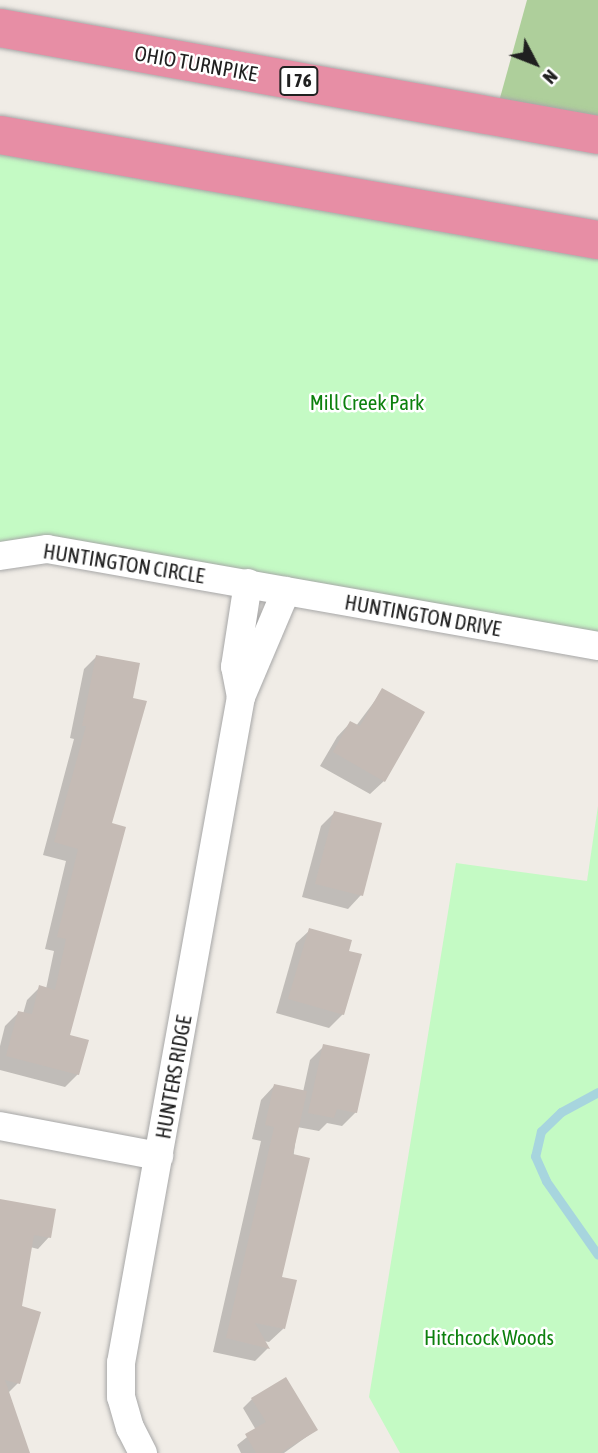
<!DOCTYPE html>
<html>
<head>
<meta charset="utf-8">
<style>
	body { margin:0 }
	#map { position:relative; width:598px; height:1453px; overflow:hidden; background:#f0ece6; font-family:"Asap Condensed",sans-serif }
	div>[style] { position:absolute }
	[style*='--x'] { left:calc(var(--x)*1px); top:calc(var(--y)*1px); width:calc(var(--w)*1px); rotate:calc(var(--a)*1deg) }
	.forest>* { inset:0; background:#aecf9b }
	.park>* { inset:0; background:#c4fac4 }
	.shadow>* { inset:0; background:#0003 }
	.stream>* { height:9px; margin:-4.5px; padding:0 4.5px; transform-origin:4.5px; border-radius:4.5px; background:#a7d5de }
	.building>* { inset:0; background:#c5bbb5 }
	.roads { filter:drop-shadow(0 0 2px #a7a7a7) drop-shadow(0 0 2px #a7a7a7) }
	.street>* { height:28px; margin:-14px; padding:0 14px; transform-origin:14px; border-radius:14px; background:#fff }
	.highway>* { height:38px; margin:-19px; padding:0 19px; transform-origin:19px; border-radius:19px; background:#e78ea5 }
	span { translate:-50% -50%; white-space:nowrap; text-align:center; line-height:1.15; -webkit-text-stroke:5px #fff; paint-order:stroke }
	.shield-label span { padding:2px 5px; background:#fff; border:2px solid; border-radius:5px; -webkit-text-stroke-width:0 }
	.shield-label { font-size:19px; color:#202020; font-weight:700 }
	.street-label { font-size:21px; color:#202020 }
	.park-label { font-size:21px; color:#0c800d }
	.north { position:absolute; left:500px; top:28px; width:70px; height:70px; -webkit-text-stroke:5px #fff; paint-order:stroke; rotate:132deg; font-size:19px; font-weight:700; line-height:28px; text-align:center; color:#202020 }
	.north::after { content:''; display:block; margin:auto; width:24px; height:32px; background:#202020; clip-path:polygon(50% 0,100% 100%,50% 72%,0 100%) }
</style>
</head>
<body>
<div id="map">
	<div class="forest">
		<i style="clip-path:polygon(527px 0,598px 0,598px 135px,495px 116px)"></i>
	</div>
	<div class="park">
		<i style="clip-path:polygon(0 135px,598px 240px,598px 646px,0 556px)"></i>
		<i style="clip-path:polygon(598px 806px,598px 1453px,400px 1453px,369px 1397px,456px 863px,587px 881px)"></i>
	</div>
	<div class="shadow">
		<i style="clip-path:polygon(97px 656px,109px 824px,68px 1036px,78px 1074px,65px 1087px,0 1070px,0 1046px,5px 1026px,18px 1013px,23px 1014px,27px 1000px,40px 987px,46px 989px,54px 951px,45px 949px,66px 861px,43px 855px,74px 739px,70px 738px,84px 669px)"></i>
		<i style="clip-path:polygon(383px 690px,384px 781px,370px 794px,320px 766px,337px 737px,350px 723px,356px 726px)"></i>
		<i style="clip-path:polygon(334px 813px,361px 895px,348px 909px,302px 897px,321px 826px)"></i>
		<i style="clip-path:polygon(310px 930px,343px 1014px,329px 1028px,276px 1013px,296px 943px)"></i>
		<i style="clip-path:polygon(324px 1046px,356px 1112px,342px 1126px,327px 1123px,319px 1131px,297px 1127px,279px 1278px,283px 1329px,269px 1342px,263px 1341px,268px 1348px,255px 1361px,213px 1352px,261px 1141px,252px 1139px,261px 1100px,274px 1086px,303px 1092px,310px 1060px)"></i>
		<i style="clip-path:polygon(0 1201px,49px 1237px,38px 1249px,30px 1247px,20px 1307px,18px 1383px,6px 1395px,0 1393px)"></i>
		<i style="clip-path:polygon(252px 1399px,316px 1430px,284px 1453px,241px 1453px,237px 1445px,256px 1430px,243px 1408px)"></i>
	</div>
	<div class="stream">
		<i style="--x:598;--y:1092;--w:42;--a:151.6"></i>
		<i style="--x:561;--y:1112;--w:28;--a:136"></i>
		<i style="--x:541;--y:1131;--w:26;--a:103"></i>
		<i style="--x:535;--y:1156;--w:27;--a:66"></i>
		<i style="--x:546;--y:1181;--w:90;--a:54.9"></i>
	</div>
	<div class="building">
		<i style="clip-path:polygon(96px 655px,140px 663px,133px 698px,147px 701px,112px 823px,126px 827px,70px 1035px,89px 1040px,79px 1075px,6px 1056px,18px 1011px,32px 1014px,39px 985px,55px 990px,66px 939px,57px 937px,78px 849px,54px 842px,86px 726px,82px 726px)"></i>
		<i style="clip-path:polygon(382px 688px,425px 712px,385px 782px,333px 752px,350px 721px,360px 726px)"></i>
		<i style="clip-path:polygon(334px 811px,382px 823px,363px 896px,315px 884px)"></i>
		<i style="clip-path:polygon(309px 928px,352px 940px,349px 951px,362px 954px,344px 1015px,288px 999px)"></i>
		<i style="clip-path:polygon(323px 1044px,370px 1054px,357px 1113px,337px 1109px,334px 1118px,308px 1113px)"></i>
		<i style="clip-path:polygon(274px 1084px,307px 1091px,293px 1154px,310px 1158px,282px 1277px,297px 1280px,285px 1329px,255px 1323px,270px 1349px,226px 1338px,274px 1127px,265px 1125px)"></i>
		<i style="clip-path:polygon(0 1199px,56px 1209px,51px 1238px,34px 1235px,22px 1306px,41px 1312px,20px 1384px,5px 1380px,30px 1453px,0 1453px)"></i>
		<i style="clip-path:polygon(286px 1377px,318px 1430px,280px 1453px,256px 1453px,245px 1434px,266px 1422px,251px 1398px)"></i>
	</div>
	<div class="roads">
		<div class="street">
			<i style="--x:0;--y:556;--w:48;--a:-8.5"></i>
			<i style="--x:47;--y:549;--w:559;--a:9.98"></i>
			<i style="--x:241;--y:697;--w:31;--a:-101"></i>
			<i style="--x:235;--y:667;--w:85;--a:-81.2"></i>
			<i style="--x:0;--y:1126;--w:162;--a:10.7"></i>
			<i style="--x:143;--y:1453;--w:28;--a:-117"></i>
			<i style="--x:130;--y:1428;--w:32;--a:-106"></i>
			<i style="--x:121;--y:1397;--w:34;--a:-90"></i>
			<i style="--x:121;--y:1363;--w:677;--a:-79.79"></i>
			<i style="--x:241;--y:697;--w:115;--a:-67"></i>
		</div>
		<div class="highway">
			<i style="--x:0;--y:28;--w:607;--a:10.14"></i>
			<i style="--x:0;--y:135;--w:607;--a:9.96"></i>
		</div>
	</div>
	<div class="shield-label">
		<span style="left:299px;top:81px">I 76</span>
	</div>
	<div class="street-label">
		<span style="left:196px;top:63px;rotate:10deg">OHIO TURNPIKE</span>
		<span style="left:124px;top:563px;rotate:9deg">HUNTINGTON CIRCLE</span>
		<span style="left:423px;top:615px;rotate:10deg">HUNTINGTON DRIVE</span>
		<span style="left:173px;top:1077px;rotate:-80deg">HUNTERS RIDGE</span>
	</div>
	<div class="park-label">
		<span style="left:367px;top:402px">Mill Creek Park</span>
		<span style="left:489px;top:1337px">Hitchcock Woods</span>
	</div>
	<div class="north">N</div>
</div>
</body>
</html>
